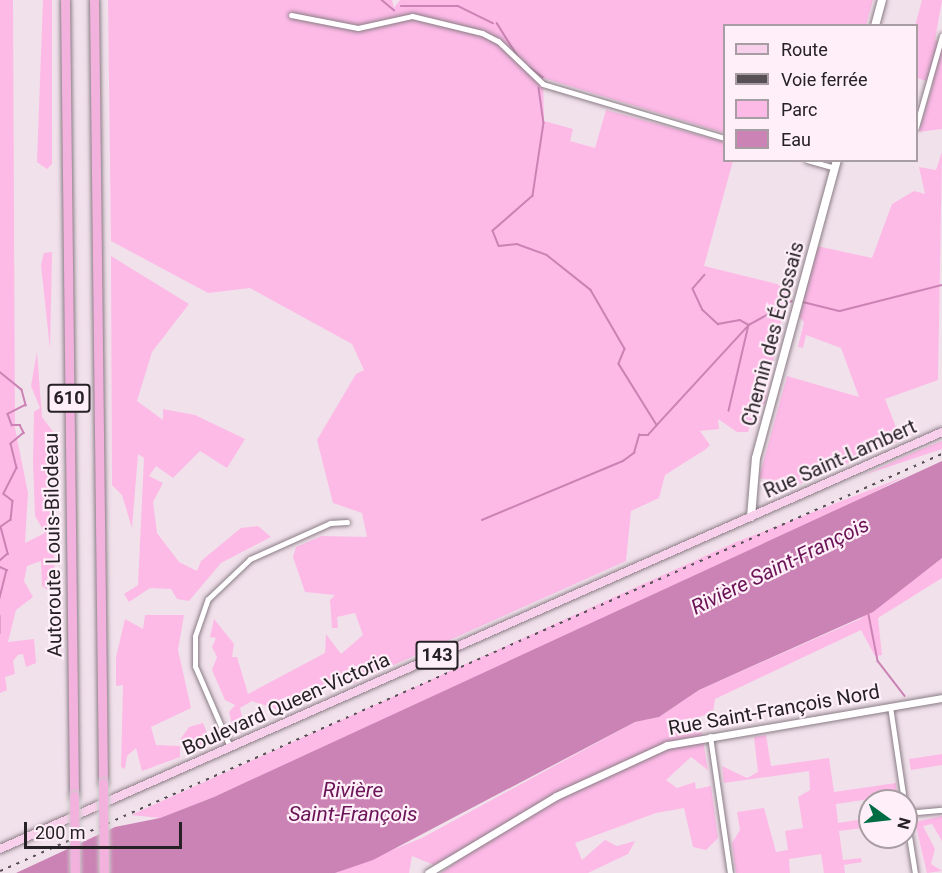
<!DOCTYPE html>
<html>
<head>
<meta charset="utf-8">
<style>
	body { margin:0 }
	#map { position:relative; width:942px; height:873px; overflow:hidden; background:#f1e1eb; font-family:Roboto,sans-serif }
	div>[style] { position:absolute }
	[style*='--x'] { left:calc(var(--x)*1px); top:calc(var(--y)*1px); width:calc(var(--w)*1px); rotate:calc(var(--a)*1deg) }
	.green>* { inset:0; background:#fdbae7 }
	.water>* { inset:0; background:#cb82b4 }
	.stream>* { height:1.5px; margin:-0.75px; padding:0 0.75px; transform-origin:0.75px; border-radius:0.75px; background:#cb82b4 }
	.roads { filter:drop-shadow(0 0 2px #8a7d85) drop-shadow(0 0 2px #8a7d85) }
	.minor>* { height:5px; margin:-2.5px; padding:0 2.5px; transform-origin:2.5px; border-radius:2.5px; background:#fff }
	.tertiary>* { height:7px; margin:-3.5px; padding:0 3.5px; transform-origin:3.5px; border-radius:3.5px; background:#fff }
	.secondary>* { height:8px; margin:-4px; padding:0 4px; transform-origin:4px; border-radius:4px; background:#fff }
	.primary>* { height:8px; margin:-4px; padding:0 4px; transform-origin:4px; border-radius:4px; background:#f8d0eb }
	.motorway>* { height:9px; margin:-4.5px; padding:0 4.5px; transform-origin:4.5px; border-radius:4.5px; background:#f3b1dd }
	.rail>* { height:1.5px; margin-top:-0.75px; transform-origin:0; background:repeating-linear-gradient(90deg,#575054 0 3px,transparent 0 9px) }
	.bridges { filter:drop-shadow(0 0 2px #cbcaca) drop-shadow(0 0 2px #cbcaca) }
	.motorway-bridge>* { height:9px; margin:-4.5px; padding:0 4.5px; transform-origin:4.5px; border-radius:4.5px; background:#f3b1dd }
	span { translate:-50% -50%; white-space:nowrap; text-align:center; line-height:1.15; -webkit-text-stroke:4.5px #feeff8; paint-order:stroke }
	.shield-label span { padding:2px 4px; background:#feeff8; border:2px solid; border-radius:4px; -webkit-text-stroke-width:0 }
	.shield-label { font-size:18px; color:#262124; font-weight:700 }
	.street-label { font-size:20px; color:#262124 }
	.water-label { font-size:21px; color:#6a1356; font-style:italic }
	.legend { position:absolute; left:723px; top:24px; width:195px; height:138px; box-sizing:border-box; background:#feeff8; border:2px solid #a89da3; margin:0; padding:8px 10px; list-style:none; font-size:18px; color:#262124 }
	.legend li { display:flex; align-items:center; gap:12px; height:30px }
	.legend b { width:30px; border:2px solid #a89da3 }
	.north { position:absolute; left:858px; top:789px; width:60px; height:60px; box-sizing:border-box; background:#feeff8; border:2px solid #a89da3; border-radius:50%; rotate:105deg; font-size:16px; font-weight:700; line-height:24px; text-align:center; color:#262124 }
	.north::after { content:''; display:block; margin:auto; width:21px; height:27px; background:#006c44; clip-path:polygon(50% 0,100% 100%,50% 72%,0 100%) }
	.scale { position:absolute; left:24px; top:822px; width:158px; height:27px; box-sizing:border-box; border:3px solid #262124; border-top:0; padding-left:8px; font-size:18px; line-height:21px; white-space:nowrap; color:#262124; -webkit-text-stroke:4px #feeff8; paint-order:stroke }
</style>
</head>
<body>
<div id="map">
	<div class="green">
		<i style="clip-path:polygon(0 0,13px 0,15px 428px,28px 493px,25px 543px,45px 533px,35px 516px,33px 462px,34px 412px,40px 408px,31px 386px,37px 352px,42px 417px,54px 433px,56px 447px,49px 466px,55px 578px,51px 592px,42px 586px,41px 561px,27px 566px,24px 581px,33px 597px,16px 610px,8px 642px,34px 639px,36px 663px,26px 667px,23px 654px,18px 655px,13px 661px,15px 674px,5px 677px,7px 690px,0 693px)"></i>
		<i style="clip-path:polygon(43px 0,52px 0,52px 164px,47px 169px,37px 162px)"></i>
		<i style="clip-path:polygon(108px 0,392px 0,394px 8px,400px 0,873px 0,866px 25px,724px 26px,724px 133px,543px 78px,544px 121px,573px 129px,570px 141px,595px 148px,606px 110px,724px 142px,724px 160px,733px 161px,704px 266px,777px 284px,787px 292px,765px 403px,762px 407px,762px 398px,758px 401px,748px 432px,737px 432px,718px 419px,719px 429px,700px 431px,710px 445px,706px 449px,665px 475px,659px 498px,631px 511px,626px 561px,349px 685px,346px 679px,279px 710px,252px 701px,240px 708px,244px 725px,232px 724px,229px 712px,235px 705px,225px 700px,212px 670px,217px 657px,212px 647px,216px 638px,210px 637px,214px 619px,234px 644px,232px 657px,237px 657px,248px 694px,325px 653px,326px 634px,341px 654px,363px 635px,355px 613px,337px 617px,338px 628px,332px 628px,330px 600px,335px 595px,305px 592px,293px 557px,296px 547px,322px 536px,367px 537px,362px 513px,333px 503px,317px 440px,356px 374px,364px 370px,352px 344px,250px 288px,208px 293px,111px 241px)"></i>
		<i style="clip-path:polygon(922px 0,942px 0,935px 40px,942px 43px,942px 129px,919px 132px,933px 83px,917px 78px,915px 26px)"></i>
		<i style="clip-path:polygon(942px 152px,938px 380px,885px 399px,901px 440px,797px 485px,759px 478px,787px 376px,859px 397px,841px 348px,806px 335px,803px 348px,798px 347px,804px 322px,799px 317px,817px 246px,872px 258px,892px 204px,914px 191px,925px 194px,919px 167px,936px 170px)"></i>
		<i style="clip-path:polygon(52px 252px,52px 253px,50px 349px,41px 265px,44px 253px)"></i>
		<i style="clip-path:polygon(111px 256px,189px 304px,152px 352px,137px 401px,163px 420px,163px 409px,195px 415px,245px 439px,227px 468px,200px 451px,173px 478px,156px 466px,149px 476px,163px 483px,153px 502px,157px 533px,179px 562px,197px 571px,201px 561px,241px 528px,258px 526px,271px 537px,221px 563px,189px 601px,177px 599px,171px 589px,150px 588px,129px 602px,124px 594px,138px 585px,144px 458px,138px 454px,132px 528px,122px 495px,112px 485px)"></i>
		<i style="clip-path:polygon(942px 441px,942px 449px,864px 475px,917px 451px)"></i>
		<i style="clip-path:polygon(906px 476px,777px 541px,214px 797px,160px 818px,131px 815px,736px 542px)"></i>
		<i style="clip-path:polygon(942px 558px,942px 578px,878px 618px,882px 655px,875px 656px,861px 630px,715px 699px,713px 712px,699px 717px,708px 770px,691px 757px,666px 780px,677px 788px,695px 782px,696px 789px,711px 786px,718px 838px,706px 850px,693px 847px,684px 808px,656px 813px,575px 843px,582px 860px,605px 840px,617px 846px,635px 841px,628px 854px,588px 873px,441px 873px,455px 863px,451px 856px,434px 865px,412px 856px,409px 873px,335px 873px,422px 838px,635px 722px,659px 717px,699px 690px,860px 619px)"></i>
		<i style="clip-path:polygon(145px 615px,184px 615px,178px 650px,191px 708px,151px 727px,156px 745px,180px 746px,180px 757px,142px 771px,136px 748px,127px 756px,125px 769px,121px 767px,123px 685px,116px 686px,116px 657px,125px 619px,143px 629px)"></i>
		<i style="clip-path:polygon(203px 723px,211px 742px,187px 749px,190px 744px,180px 740px,189px 727px)"></i>
		<i style="clip-path:polygon(766px 735px,771px 766px,829px 758px,834px 792px,896px 783px,897px 795px,836px 804px,838px 823px,870px 818px,870px 827px,839px 831px,843px 860px,861px 858px,862px 862px,844px 865px,845px 873px,824px 873px,821px 854px,789px 859px,790px 873px,736px 873px,732px 843px,740px 830px,737px 812px,764px 808px,776px 852px,788px 850px,785px 831px,803px 828px,798px 797px,810px 790px,809px 771px,724px 783px,722px 766px,747px 778px,758px 772px,754px 737px)"></i>
		<i style="clip-path:polygon(942px 754px,942px 765px,911px 770px,909px 759px)"></i>
		<i style="clip-path:polygon(942px 816px,942px 841px,932px 824px,923px 826px,935px 849px,931px 864px,942px 871px,927px 873px,915px 822px)"></i>
	</div>
	<div class="water">
		<i style="clip-path:polygon(942px 461px,942px 558px,873px 612px,699px 690px,659px 717px,635px 722px,373px 860px,335px 873px,16px 873px,115px 827px,160px 818px,214px 797px)"></i>
	</div>
	<div class="stream">
		<i style="--x:382;--y:0;--w:16;--a:40"></i>
		<i style="--x:401;--y:6;--w:57;--a:0"></i>
		<i style="--x:458;--y:6;--w:39;--a:26"></i>
		<i style="--x:497;--y:23;--w:41;--a:57.8"></i>
		<i style="--x:529;--y:67;--w:17;--a:36"></i>
		<i style="--x:539;--y:88;--w:35;--a:82"></i>
		<i style="--x:544;--y:123;--w:74;--a:98.6"></i>
		<i style="--x:533;--y:196;--w:53;--a:138.8"></i>
		<i style="--x:493;--y:231;--w:16;--a:68"></i>
		<i style="--x:499;--y:246;--w:18;--a:-6"></i>
		<i style="--x:517;--y:244;--w:32;--a:20"></i>
		<i style="--x:547;--y:255;--w:56;--a:38.5"></i>
		<i style="--x:591;--y:290;--w:68;--a:60"></i>
		<i style="--x:625;--y:349;--w:16;--a:112"></i>
		<i style="--x:619;--y:364;--w:72;--a:58.1"></i>
		<i style="--x:657;--y:425;--w:136;--a:-47.4"></i>
		<i style="--x:749;--y:325;--w:49;--a:-29.2"></i>
		<i style="--x:705;--y:275;--w:18;--a:131"></i>
		<i style="--x:693;--y:289;--w:23;--a:65"></i>
		<i style="--x:703;--y:310;--w:21;--a:43"></i>
		<i style="--x:718;--y:324;--w:22;--a:-10"></i>
		<i style="--x:740;--y:320;--w:10;--a:29"></i>
		<i style="--x:749;--y:325;--w:88;--a:103.1"></i>
		<i style="--x:803;--y:302;--w:38;--a:14"></i>
		<i style="--x:840;--y:311;--w:105;--a:-14.3"></i>
		<i style="--x:0;--y:372;--w:28;--a:39"></i>
		<i style="--x:22;--y:390;--w:16;--a:75"></i>
		<i style="--x:26;--y:405;--w:20;--a:153"></i>
		<i style="--x:8;--y:414;--w:12;--a:70"></i>
		<i style="--x:12;--y:425;--w:8;--a:0"></i>
		<i style="--x:20;--y:425;--w:9;--a:63"></i>
		<i style="--x:24;--y:433;--w:17;--a:140"></i>
		<i style="--x:11;--y:444;--w:25;--a:76"></i>
		<i style="--x:17;--y:468;--w:29;--a:117"></i>
		<i style="--x:4;--y:494;--w:11;--a:38"></i>
		<i style="--x:13;--y:501;--w:19;--a:96"></i>
		<i style="--x:11;--y:520;--w:12;--a:145"></i>
		<i style="--x:1;--y:527;--w:28;--a:75"></i>
		<i style="--x:8;--y:554;--w:11;--a:139"></i>
		<i style="--x:482;--y:520;--w:153;--a:-22.7"></i>
		<i style="--x:623;--y:461;--w:14;--a:-36"></i>
		<i style="--x:634;--y:453;--w:19;--a:-74"></i>
		<i style="--x:639;--y:435;--w:9;--a:0"></i>
		<i style="--x:648;--y:435;--w:13;--a:-48"></i>
		<i style="--x:0;--y:567;--w:8;--a:23"></i>
		<i style="--x:7;--y:570;--w:30;--a:104"></i>
		<i style="--x:869;--y:615;--w:47;--a:78.9"></i>
		<i style="--x:878;--y:661;--w:44;--a:52.4"></i>
		<i style="--x:0;--y:616;--w:17;--a:90"></i>
	</div>
	<div class="roads">
		<div class="minor">
			<i style="--x:291;--y:15;--w:68;--a:11"></i>
			<i style="--x:358;--y:28;--w:55;--a:-12.5"></i>
			<i style="--x:412;--y:16;--w:72;--a:13.7"></i>
			<i style="--x:482;--y:33;--w:18;--a:27"></i>
			<i style="--x:498;--y:41;--w:62;--a:43.7"></i>
			<i style="--x:543;--y:84;--w:189;--a:16.6"></i>
			<i style="--x:916;--y:127;--w:95;--a:-74.1"></i>
			<i style="--x:807;--y:160;--w:29;--a:16"></i>
			<i style="--x:890;--y:706;--w:96;--a:81.6"></i>
			<i style="--x:710;--y:736;--w:138;--a:81.7"></i>
			<i style="--x:230;--y:747;--w:88;--a:-113.4"></i>
			<i style="--x:195;--y:666;--w:30;--a:-90"></i>
			<i style="--x:195;--y:636;--w:39;--a:-71"></i>
			<i style="--x:208;--y:599;--w:58;--a:-43.6"></i>
			<i style="--x:250;--y:559;--w:88;--a:-24.2"></i>
			<i style="--x:330;--y:523;--w:17;--a:-3"></i>
			<i style="--x:906;--y:813;--w:36;--a:-5"></i>
			<i style="--x:906;--y:817;--w:57;--a:80.9"></i>
		</div>
		<div class="tertiary">
			<i style="--x:428;--y:873;--w:149;--a:-31"></i>
			<i style="--x:556;--y:796;--w:122;--a:-24.7"></i>
			<i style="--x:667;--y:745;--w:279;--a:-9.7"></i>
		</div>
		<div class="secondary">
			<i style="--x:875;--y:26;--w:27;--a:-75"></i>
			<i style="--x:751;--y:517;--w:59;--a:-85.2"></i>
			<i style="--x:756;--y:458;--w:309;--a:-74.8"></i>
		</div>
		<div class="primary">
			<i style="--x:0;--y:849;--w:1030;--a:-23.88"></i>
		</div>
		<div class="motorway">
			<i style="--x:65;--y:0;--w:796;--a:89.35"></i>
			<i style="--x:94;--y:0;--w:783;--a:89.34"></i>
		</div>
	</div>
	<div class="rail">
		<i style="--x:0;--y:871;--w:1030;--a:-23.88"></i>
	</div>
	<div class="bridges">
		<div class="motorway-bridge">
			<i style="--x:103;--y:783;--w:90;--a:89.4"></i>
			<i style="--x:74;--y:796;--w:77;--a:89.3"></i>
		</div>
	</div>
	<div class="shield-label">
		<span style="left:69px;top:398px">610</span>
		<span style="left:437px;top:655px">143</span>
	</div>
	<div class="street-label">
		<span style="left:773px;top:334px;rotate:-75deg">Chemin des Écossais</span>
		<span style="left:840px;top:459px;rotate:-24deg">Rue Saint-Lambert</span>
		<span style="left:53px;top:545px;rotate:-91deg">Autoroute Louis-Bilodeau</span>
		<span style="left:286px;top:704px;rotate:-24deg">Boulevard Queen-Victoria</span>
		<span style="left:774px;top:710px;rotate:-10deg">Rue Saint-François Nord</span>
	</div>
	<div class="water-label">
		<span style="left:780px;top:566px;rotate:-26deg">Rivière Saint-François</span>
		<span style="left:353px;top:802px">Rivière<br>Saint-François</span>
	</div>
	<ul class="legend">
	<li><b style="height:8px;background:#f8d0eb"></b>Route</li>
	<li><b style="height:8px;background:#575054"></b>Voie ferrée</li>
	<li><b style="height:16px;background:#fdbae7"></b>Parc</li>
	<li><b style="height:16px;background:#cb82b4"></b>Eau</li>
	</ul>
	<div class="north">N</div>
	<div class="scale">200 m</div>
</div>
</body>
</html>
